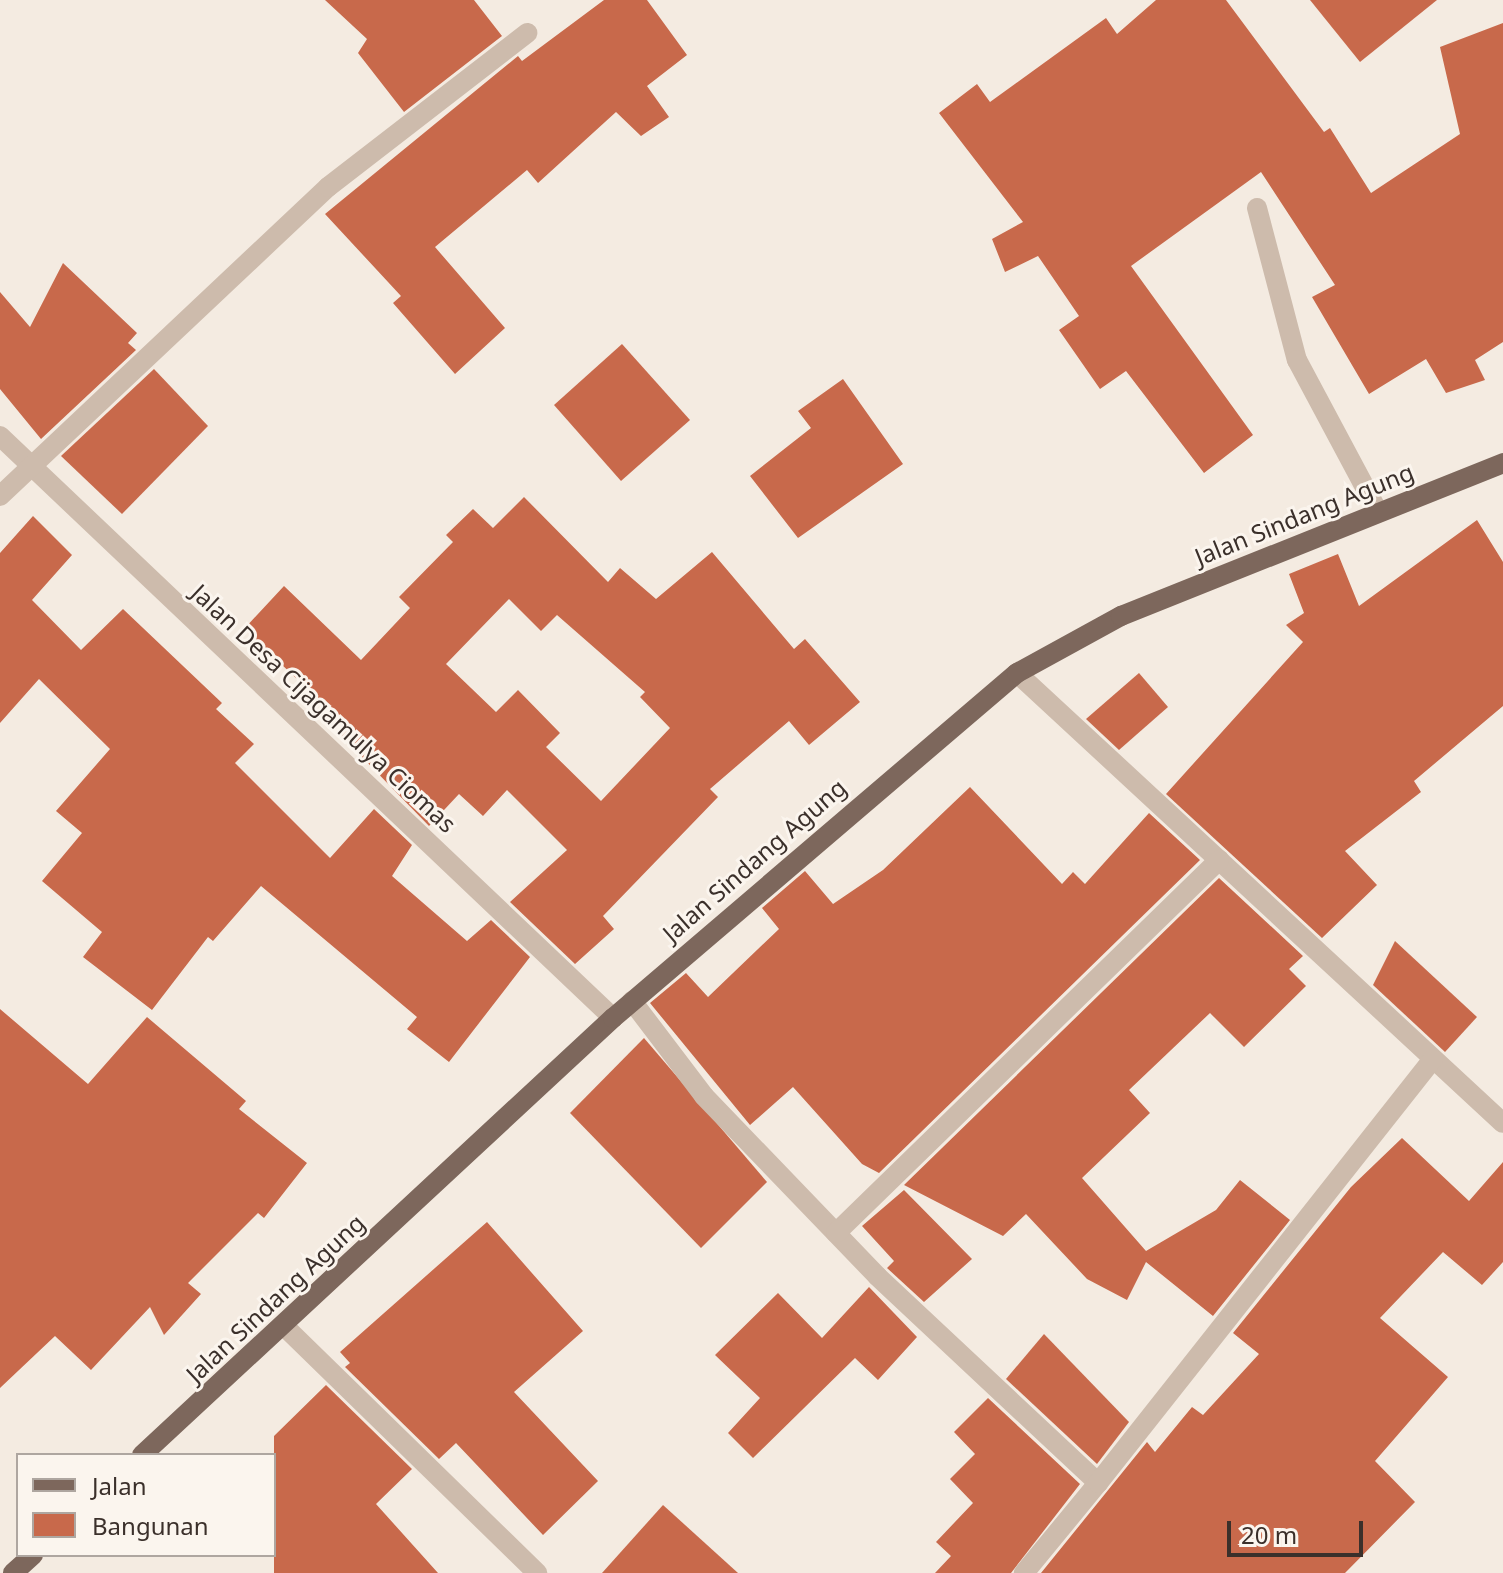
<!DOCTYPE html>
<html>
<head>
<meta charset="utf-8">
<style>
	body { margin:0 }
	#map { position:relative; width:1503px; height:1573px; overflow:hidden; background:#f4ebe1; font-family:"Noto Sans",sans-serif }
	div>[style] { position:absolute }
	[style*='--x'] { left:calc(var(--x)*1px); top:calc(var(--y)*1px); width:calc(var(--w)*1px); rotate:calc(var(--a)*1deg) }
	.building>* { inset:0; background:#c8694b }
	.lane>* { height:20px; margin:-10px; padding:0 10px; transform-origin:10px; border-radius:10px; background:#cdbbac }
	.street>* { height:20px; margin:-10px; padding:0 10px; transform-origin:10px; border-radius:10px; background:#cdbbac }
	.primary>* { height:20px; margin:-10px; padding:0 10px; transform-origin:10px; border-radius:10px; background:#7d675c }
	span { translate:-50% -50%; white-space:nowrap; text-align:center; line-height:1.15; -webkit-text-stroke:6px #fbf5ee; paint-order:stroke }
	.street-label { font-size:24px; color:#3b302b }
	.legend { position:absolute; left:16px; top:1453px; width:260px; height:104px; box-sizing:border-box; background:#fbf5ee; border:2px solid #aea6a0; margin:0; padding:10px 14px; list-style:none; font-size:24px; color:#3b302b }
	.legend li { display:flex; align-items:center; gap:16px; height:40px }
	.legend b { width:40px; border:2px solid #aea6a0 }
	.scale { position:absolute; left:1227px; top:1521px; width:136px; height:36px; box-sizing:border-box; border:4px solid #3b302b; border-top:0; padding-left:10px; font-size:24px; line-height:28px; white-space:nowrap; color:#3b302b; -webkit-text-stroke:6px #fbf5ee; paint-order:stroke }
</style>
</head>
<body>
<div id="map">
	<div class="building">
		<i style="clip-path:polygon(325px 0,474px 0,502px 36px,404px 112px,358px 53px,367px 39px)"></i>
		<i style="clip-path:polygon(604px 0,647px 0,687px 55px,647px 86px,669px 117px,641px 136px,616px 112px,538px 183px,527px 170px,435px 247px,505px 328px,455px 374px,393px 303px,401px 296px,325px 214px,518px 56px,522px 61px)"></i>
		<i style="clip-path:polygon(1156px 0,1226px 0,1324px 132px,1330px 128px,1371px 193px,1460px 134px,1440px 47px,1503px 23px,1503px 342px,1475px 360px,1485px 380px,1446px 393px,1426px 359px,1369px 394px,1312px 297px,1335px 285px,1261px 172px,1131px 266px,1253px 435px,1204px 473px,1126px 371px,1100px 389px,1059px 330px,1079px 316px,1038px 256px,1005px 272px,992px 239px,1023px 222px,939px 113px,977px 84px,990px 102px,1106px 18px,1117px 34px)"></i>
		<i style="clip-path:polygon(1310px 0,1437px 0,1360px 62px)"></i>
		<i style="clip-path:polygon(63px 263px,137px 333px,128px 343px,136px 350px,41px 439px,0 389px,0 292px,30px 327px)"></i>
		<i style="clip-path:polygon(622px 344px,690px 420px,621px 481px,554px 405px)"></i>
		<i style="clip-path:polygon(154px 369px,208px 426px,122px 514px,61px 456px)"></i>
		<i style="clip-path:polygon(843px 379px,903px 464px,798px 538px,750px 476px,811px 428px,798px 411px)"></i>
		<i style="clip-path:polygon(evenodd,524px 497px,608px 582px,620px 568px,656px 599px,712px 552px,794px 649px,805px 639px,860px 702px,809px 745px,789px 721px,710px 789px,718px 797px,603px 916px,614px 929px,575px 964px,510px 902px,567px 850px,507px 790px,483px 816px,459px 794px,429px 826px,326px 720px,333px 713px,244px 629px,284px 586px,361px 660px,410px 608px,399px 597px,453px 542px,446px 535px,473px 509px,493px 528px,524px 497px,509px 599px,541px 631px,557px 615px,645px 692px,640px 697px,670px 728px,601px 801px,546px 747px,560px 733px,518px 690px,496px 712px,446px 664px,509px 599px)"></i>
		<i style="clip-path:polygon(33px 516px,72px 555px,32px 600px,81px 650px,123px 609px,222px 703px,216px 709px,254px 744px,235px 763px,330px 858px,374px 809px,412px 845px,392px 876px,467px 941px,491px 920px,530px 957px,449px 1062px,407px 1029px,417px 1017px,261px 886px,213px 941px,208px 937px,152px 1010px,83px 957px,102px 932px,42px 881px,82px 833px,56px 811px,110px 749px,39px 679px,0 723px,0 553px)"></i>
		<i style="clip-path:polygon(1477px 520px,1503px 562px,1503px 706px,1414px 781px,1421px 792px,1345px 851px,1377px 885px,1322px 938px,1166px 794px,1303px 642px,1286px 625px,1304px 613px,1289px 574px,1338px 554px,1359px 606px)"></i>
		<i style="clip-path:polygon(1139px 673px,1168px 707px,1119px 750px,1086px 719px)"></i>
		<i style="clip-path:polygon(970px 787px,1062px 884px,1073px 872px,1085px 884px,1149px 813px,1200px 860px,879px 1173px,862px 1164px,793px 1087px,750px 1125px,650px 1003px,686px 973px,708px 997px,779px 929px,762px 908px,805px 871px,833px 904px,883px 870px)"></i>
		<i style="clip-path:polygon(1219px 878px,1303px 956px,1289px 969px,1306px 986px,1244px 1047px,1210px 1013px,1129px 1090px,1150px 1113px,1082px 1178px,1146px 1251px,1216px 1210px,1240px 1180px,1290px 1220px,1213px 1316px,1146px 1262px,1127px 1300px,1087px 1279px,1026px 1214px,1003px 1236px,904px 1185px)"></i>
		<i style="clip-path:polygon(1395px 941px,1477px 1017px,1445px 1052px,1373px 985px)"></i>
		<i style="clip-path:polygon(0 1009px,88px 1084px,147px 1017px,246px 1101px,239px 1109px,307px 1163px,264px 1218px,258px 1213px,188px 1283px,201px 1294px,164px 1335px,150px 1307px,91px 1370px,55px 1336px,0 1388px)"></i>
		<i style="clip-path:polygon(644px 1038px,767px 1182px,701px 1248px,570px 1113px)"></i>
		<i style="clip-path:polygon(1402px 1138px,1469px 1201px,1503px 1162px,1503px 1262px,1482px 1285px,1443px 1252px,1380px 1318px,1448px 1377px,1375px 1461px,1415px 1502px,1345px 1573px,1041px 1573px,1147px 1442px,1155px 1452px,1192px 1407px,1203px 1415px,1259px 1354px,1233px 1333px,1351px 1187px)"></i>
		<i style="clip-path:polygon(904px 1190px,972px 1259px,924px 1302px,887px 1268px,894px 1261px,862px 1226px)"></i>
		<i style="clip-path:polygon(487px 1222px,583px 1331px,514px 1392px,598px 1481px,543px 1535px,456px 1443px,439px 1459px,345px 1367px,350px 1363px,340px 1352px)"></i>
		<i style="clip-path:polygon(869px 1287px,917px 1337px,878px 1380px,855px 1358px,753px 1458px,728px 1433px,760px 1398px,715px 1355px,778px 1293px,822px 1338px)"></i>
		<i style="clip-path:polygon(1044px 1334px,1129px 1422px,1097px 1464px,1006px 1379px)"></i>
		<i style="clip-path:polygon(326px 1385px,412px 1469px,376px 1504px,438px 1573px,274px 1573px,274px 1436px)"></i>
		<i style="clip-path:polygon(988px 1398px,1080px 1484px,1011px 1573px,935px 1573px,951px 1556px,936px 1542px,973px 1503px,950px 1479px,975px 1454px,954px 1432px)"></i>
		<i style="clip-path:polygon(663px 1505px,738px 1573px,602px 1573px)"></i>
	</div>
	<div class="lane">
		<i style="--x:1257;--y:208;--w:157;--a:75.3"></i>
		<i style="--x:1297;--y:360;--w:172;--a:61.9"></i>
	</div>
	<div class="street">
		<i style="--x:0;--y:436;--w:845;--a:43.51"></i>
		<i style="--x:0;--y:496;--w:451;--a:-43.3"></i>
		<i style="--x:328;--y:187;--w:252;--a:-37.7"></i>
		<i style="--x:1017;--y:673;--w:662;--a:42.8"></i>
		<i style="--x:632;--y:1001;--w:119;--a:52.8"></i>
		<i style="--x:704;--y:1096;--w:250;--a:46.1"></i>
		<i style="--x:877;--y:1276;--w:303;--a:43.1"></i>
		<i style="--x:1098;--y:1483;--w:117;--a:129.4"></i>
		<i style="--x:836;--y:1233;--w:535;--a:-44.24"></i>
		<i style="--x:284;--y:1326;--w:354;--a:44.3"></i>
		<i style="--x:1098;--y:1483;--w:540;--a:-51.69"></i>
	</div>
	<div class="primary">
		<i style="--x:142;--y:1455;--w:643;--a:-42.86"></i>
		<i style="--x:613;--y:1018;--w:531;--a:-40.5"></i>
		<i style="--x:1017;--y:673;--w:119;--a:-28.7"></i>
		<i style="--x:1121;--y:616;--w:412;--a:-21.8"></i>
		<i style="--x:13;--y:1573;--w:27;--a:-42"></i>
	</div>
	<div class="street-label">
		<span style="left:1304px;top:514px;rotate:-22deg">Jalan Sindang Agung</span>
		<span style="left:324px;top:708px;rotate:43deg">Jalan Desa Cijagamulya Ciomas</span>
		<span style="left:754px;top:860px;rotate:-41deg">Jalan Sindang Agung</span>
		<span style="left:275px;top:1298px;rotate:-43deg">Jalan Sindang Agung</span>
	</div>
	<ul class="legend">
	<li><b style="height:10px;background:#7d675c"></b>Jalan</li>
	<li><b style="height:22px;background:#c8694b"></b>Bangunan</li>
	</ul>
	<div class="scale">20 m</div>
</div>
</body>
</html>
